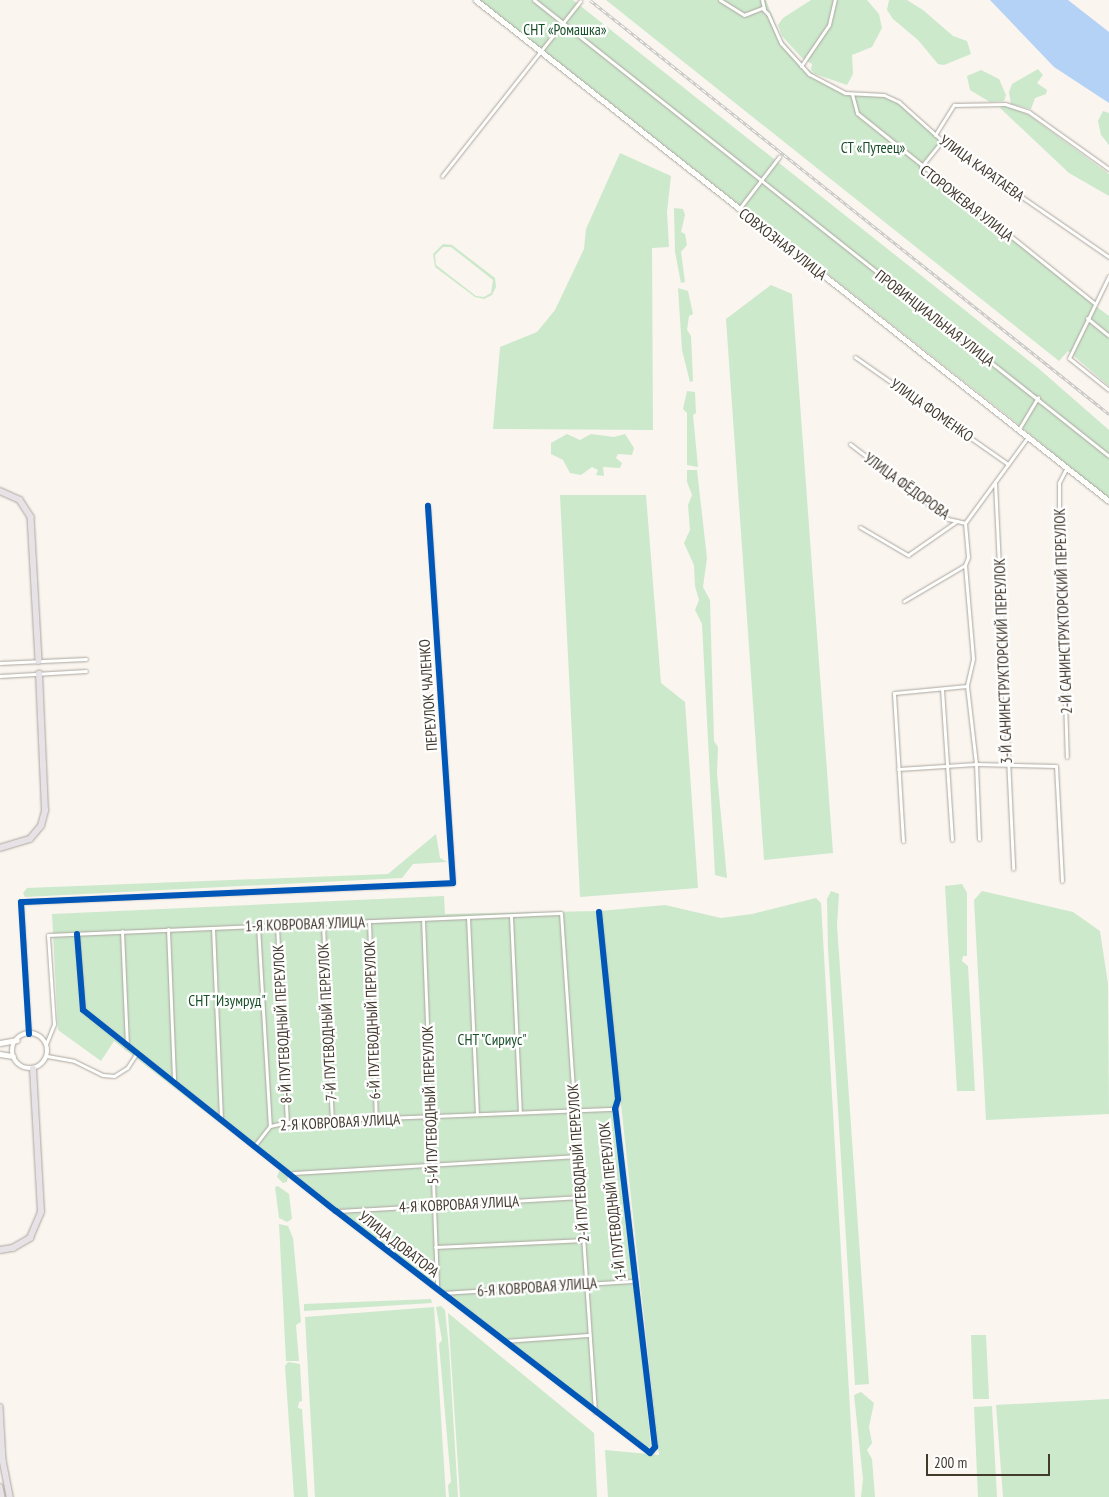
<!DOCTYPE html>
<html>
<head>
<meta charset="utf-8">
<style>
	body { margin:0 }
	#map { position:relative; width:1109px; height:1497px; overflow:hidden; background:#faf5ef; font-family:"PT Sans Narrow",sans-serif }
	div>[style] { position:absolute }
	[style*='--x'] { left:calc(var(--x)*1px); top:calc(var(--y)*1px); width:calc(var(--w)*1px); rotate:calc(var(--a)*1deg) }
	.green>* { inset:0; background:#cce9cc }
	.water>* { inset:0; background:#b4d1f6 }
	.roads { filter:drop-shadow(0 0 1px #aca69f) drop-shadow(0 0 1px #aca69f) }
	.minor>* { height:3px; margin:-1.5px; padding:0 1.5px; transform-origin:1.5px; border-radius:1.5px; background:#fefefd }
	.tertiary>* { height:4.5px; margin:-2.25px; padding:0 2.25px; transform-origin:2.25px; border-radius:2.25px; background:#fefefd }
	.tertiary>.ring { margin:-2.25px; padding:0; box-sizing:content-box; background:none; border:4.5px solid #fefefd; border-radius:50% }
	.trunk>* { height:5.5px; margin:-2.75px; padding:0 2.75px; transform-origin:2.75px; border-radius:2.75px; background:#e6e2e6 }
	.rail>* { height:3px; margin-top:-1.5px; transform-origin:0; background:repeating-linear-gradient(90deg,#fff 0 4px,#c6c5c2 0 8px); box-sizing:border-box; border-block:1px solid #c6c5c2 }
	.cycleway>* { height:6px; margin:-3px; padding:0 3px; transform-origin:3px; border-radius:3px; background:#0057b8 }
	span { translate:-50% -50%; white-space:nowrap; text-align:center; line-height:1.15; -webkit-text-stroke:4.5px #fff; paint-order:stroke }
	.park-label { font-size:15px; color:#184f28 }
	.street-label { font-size:15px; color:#433a2e }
	.scale { position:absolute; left:926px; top:1454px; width:124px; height:22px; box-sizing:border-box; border:2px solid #433a2e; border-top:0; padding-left:6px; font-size:15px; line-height:18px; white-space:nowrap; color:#433a2e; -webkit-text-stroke:4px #fff; paint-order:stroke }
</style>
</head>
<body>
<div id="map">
	<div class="green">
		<i style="clip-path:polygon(479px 0,573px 0,1038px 368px,1109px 430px,1109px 500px,1013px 420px)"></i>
		<i style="clip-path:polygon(606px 0,766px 0,781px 39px,805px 67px,827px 85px,846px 94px,891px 97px,942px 139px,921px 168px,1085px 296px,1092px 298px,1093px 304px,1109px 316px,1109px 386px,1068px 351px,1059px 361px)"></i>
		<i style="clip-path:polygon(811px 0,867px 0,879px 14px,882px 28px,872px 47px,852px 55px,853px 74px,847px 85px,815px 74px,811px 70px,812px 64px,802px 58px,782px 36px,778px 25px,783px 18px)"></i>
		<i style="clip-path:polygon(889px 0,907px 0,923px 10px,953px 36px,967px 41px,971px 54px,944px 65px,938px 64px,918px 40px,893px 19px,887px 10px)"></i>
		<i style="clip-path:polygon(1038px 69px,1043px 75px,1037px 83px,1047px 90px,1046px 94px,1035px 98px,1031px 109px,1011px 104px,1009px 92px,1012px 84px)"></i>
		<i style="clip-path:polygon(981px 70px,999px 79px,1006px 95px,1004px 101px,990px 102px,970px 90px,967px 76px)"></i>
		<i style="clip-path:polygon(1004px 105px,1029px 115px,1109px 174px,1109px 196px,1069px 173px,1000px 108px)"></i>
		<i style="clip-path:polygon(1103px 111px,1109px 113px,1109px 145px,1101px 135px,1098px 121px)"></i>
		<i style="clip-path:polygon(620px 153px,671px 176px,667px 212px,669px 247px,652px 248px,653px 430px,493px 429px,500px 347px,537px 332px,555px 310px,584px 249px,586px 229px)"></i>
		<i style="clip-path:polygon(674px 208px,683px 209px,685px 215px,681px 232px,685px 234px,687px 245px,681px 252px,685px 282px,681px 283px,675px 252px)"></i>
		<i style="clip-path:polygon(evenodd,443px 244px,452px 245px,495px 278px,496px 287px,492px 295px,484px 299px,475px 297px,435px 267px,433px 254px,443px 244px,443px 247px,451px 247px,493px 280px,491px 293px,484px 297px,476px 296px,436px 265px,435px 255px,443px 247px)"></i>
		<i style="clip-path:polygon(771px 285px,792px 294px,833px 853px,764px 860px,726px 319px)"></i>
		<i style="clip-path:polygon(678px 288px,688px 291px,693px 314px,689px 316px,687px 330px,691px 336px,693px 381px,690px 382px,682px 350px)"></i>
		<i style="clip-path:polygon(687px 391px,695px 392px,696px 413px,693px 415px,698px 467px,687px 465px,687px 413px,683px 409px)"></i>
		<i style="clip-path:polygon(567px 434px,580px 440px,591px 434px,614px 437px,625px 434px,634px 448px,632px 455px,618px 454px,616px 458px,622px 463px,620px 468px,603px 467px,604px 476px,596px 475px,598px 470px,592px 467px,581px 475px,570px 473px,563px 460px,551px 454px,551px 443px)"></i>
		<i style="clip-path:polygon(687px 470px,697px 470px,707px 558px,703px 587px,710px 600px,714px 741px,718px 747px,717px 774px,727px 878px,715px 875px,702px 624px,695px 610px,699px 600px,695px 586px,694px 565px,684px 543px,690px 530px,688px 505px,692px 495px,687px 482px)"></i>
		<i style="clip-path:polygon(560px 495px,646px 495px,661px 683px,685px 702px,698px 888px,580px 897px)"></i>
		<i style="clip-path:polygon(436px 834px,440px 858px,447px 862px,413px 864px,402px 878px,25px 897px,23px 893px,27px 888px,388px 874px)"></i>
		<i style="clip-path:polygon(962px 884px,967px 893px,967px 956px,963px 956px,962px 961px,968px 966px,975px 1091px,957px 1091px,945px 886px)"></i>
		<i style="clip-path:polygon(831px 891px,839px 894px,837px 925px,869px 1384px,855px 1385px,828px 948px,827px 899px)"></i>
		<i style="clip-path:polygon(982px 891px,1073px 912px,1100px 931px,1108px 984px,1109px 1114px,986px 1120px,974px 900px)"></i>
		<i style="clip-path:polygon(444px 896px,445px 914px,597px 911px,651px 1447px,642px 1448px,288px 1176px,287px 1182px,283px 1183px,277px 1177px,279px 1171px,283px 1172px,114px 1041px,101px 1061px,58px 1030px,52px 914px)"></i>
		<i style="clip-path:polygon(816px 898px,821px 903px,855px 1497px,608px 1497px,605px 1450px,659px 1455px,600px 911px,665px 905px,721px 918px,752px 914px)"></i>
		<i style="clip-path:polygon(278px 1186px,289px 1194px,292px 1219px,287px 1222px,279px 1218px,275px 1187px)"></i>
		<i style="clip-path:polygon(279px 1224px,288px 1226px,293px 1238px,301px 1322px,296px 1325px,299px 1361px,286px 1361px)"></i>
		<i style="clip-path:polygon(431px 1299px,432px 1303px,304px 1311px,304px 1304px)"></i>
		<i style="clip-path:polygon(441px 1306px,445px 1310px,449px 1349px,458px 1497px,449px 1497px,448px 1485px,451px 1482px,439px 1344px,442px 1340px,436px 1307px)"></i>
		<i style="clip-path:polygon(434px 1307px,446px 1497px,315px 1497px,305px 1317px)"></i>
		<i style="clip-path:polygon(448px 1313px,594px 1433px,597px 1497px,460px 1497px)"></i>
		<i style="clip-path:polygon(971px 1335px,986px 1335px,989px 1399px,973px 1399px)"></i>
		<i style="clip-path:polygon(288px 1362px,300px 1364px,302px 1401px,299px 1402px,298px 1408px,302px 1409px,308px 1497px,294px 1497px,285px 1366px)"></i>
		<i style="clip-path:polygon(861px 1392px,874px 1403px,869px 1427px,872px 1443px,867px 1450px,872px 1459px,875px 1497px,861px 1497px,863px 1479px,854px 1395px)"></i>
		<i style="clip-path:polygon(1109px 1399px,1109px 1497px,1003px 1497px,996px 1405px)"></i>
		<i style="clip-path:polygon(992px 1406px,997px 1497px,978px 1497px,974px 1407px)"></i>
	</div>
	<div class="water">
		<i style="clip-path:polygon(990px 0,1068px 0,1109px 32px,1109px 103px,1054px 67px)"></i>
	</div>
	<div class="roads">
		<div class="minor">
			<i style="--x:534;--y:0;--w:734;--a:38.42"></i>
			<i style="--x:720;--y:0;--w:28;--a:32"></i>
			<i style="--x:744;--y:15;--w:19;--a:-21"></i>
			<i style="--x:762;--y:8;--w:8;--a:45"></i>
			<i style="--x:768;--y:14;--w:32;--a:66"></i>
			<i style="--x:781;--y:43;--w:42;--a:47.9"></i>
			<i style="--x:809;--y:74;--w:41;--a:27.8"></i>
			<i style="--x:845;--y:93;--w:39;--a:3"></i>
			<i style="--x:884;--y:95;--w:17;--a:25"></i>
			<i style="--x:899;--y:102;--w:66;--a:41.9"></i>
			<i style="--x:948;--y:146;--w:196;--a:34.6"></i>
			<i style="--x:762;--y:0;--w:9;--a:77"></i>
			<i style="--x:801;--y:66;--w:50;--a:-55.7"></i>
			<i style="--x:829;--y:25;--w:26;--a:-77"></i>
			<i style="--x:852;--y:94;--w:20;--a:75"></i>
			<i style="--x:857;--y:113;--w:304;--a:38.7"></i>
			<i style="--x:935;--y:135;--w:36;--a:-58"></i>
			<i style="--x:954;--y:105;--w:51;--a:-1.1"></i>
			<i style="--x:1005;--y:104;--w:25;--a:18"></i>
			<i style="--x:1029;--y:112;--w:98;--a:35.5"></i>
			<i style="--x:921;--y:167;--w:33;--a:-51"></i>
			<i style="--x:442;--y:176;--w:223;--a:-51.7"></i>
			<i style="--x:739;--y:209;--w:66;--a:-52.4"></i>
			<i style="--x:1109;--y:276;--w:91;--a:116"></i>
			<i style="--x:1069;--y:358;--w:51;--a:38.7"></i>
			<i style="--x:1087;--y:318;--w:28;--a:39"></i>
			<i style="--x:855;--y:357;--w:187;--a:35"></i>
			<i style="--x:1019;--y:429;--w:37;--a:-59"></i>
			<i style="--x:850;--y:444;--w:123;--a:37.4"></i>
			<i style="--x:948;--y:519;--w:17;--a:13"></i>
			<i style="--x:1067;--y:467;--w:18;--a:117"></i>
			<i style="--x:1059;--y:483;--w:25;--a:90"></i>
			<i style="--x:1059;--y:508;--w:249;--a:88.2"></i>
			<i style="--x:995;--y:482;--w:387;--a:87.3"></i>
			<i style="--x:965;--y:523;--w:107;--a:-53.8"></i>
			<i style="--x:860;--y:527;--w:56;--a:30.3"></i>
			<i style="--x:908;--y:555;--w:60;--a:-34.8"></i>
			<i style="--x:965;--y:565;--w:94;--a:85.1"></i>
			<i style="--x:973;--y:659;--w:28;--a:103"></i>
			<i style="--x:967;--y:686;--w:79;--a:83.4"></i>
			<i style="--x:976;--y:764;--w:75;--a:87.7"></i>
			<i style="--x:904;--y:601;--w:71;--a:-30.5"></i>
			<i style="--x:965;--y:565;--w:9;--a:-69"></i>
			<i style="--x:968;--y:557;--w:34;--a:-95"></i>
			<i style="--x:0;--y:663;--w:86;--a:-2.7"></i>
			<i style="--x:0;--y:676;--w:86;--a:-3.3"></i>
			<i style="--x:942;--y:689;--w:151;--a:86.2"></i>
			<i style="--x:898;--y:769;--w:78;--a:-3.7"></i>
			<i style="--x:976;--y:764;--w:80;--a:1.4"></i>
			<i style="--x:1056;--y:766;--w:115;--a:87"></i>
			<i style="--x:903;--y:841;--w:148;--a:-93.5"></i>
			<i style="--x:894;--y:693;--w:73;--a:-5.5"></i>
			<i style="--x:511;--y:916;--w:196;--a:87.4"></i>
			<i style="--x:468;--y:917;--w:197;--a:87.4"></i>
			<i style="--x:423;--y:919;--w:370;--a:87.8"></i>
			<i style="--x:369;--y:921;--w:198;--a:88"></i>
			<i style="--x:323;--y:924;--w:196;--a:87.4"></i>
			<i style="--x:258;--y:926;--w:200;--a:86.6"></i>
			<i style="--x:277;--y:926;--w:196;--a:87.1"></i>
			<i style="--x:213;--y:928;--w:190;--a:87.6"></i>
			<i style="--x:168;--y:929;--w:151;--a:87.7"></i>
			<i style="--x:122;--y:931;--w:116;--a:87.5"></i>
			<i style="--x:77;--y:934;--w:76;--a:85.5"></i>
			<i style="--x:83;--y:1010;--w:323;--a:38.5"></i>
			<i style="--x:336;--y:1211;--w:396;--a:37.6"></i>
			<i style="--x:650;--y:1453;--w:8;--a:-50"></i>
			<i style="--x:655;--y:1447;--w:340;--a:-96.7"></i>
			<i style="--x:615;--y:1109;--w:10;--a:-73"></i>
			<i style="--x:618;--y:1099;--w:188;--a:-95.8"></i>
			<i style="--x:29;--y:1034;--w:132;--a:-93.5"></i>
			<i style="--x:21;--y:902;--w:432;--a:-2.5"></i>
			<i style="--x:453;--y:883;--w:378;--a:-93.8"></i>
			<i style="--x:46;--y:1044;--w:22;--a:-68"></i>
			<i style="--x:54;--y:1024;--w:89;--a:-93.9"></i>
			<i style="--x:48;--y:935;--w:513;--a:-2.46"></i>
			<i style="--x:561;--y:913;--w:500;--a:86.1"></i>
			<i style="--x:47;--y:1056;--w:27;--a:10"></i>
			<i style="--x:74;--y:1061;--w:32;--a:26"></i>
			<i style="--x:103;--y:1075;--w:11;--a:5"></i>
			<i style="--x:114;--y:1076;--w:15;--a:-32"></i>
			<i style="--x:127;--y:1068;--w:17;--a:-57"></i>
			<i style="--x:255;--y:1145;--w:24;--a:-52"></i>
			<i style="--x:270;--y:1126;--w:17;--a:-13"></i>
			<i style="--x:287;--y:1122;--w:327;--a:-2.3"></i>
			<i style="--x:293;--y:1173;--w:286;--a:-3.4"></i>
			<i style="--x:338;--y:1211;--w:244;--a:-3.3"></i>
			<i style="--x:435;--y:1247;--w:150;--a:-2.7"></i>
			<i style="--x:442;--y:1293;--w:191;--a:-3.6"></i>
			<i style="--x:504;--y:1341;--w:84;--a:-4.1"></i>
		</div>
		<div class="tertiary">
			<i style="--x:476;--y:0;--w:807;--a:38.36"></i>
			<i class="ring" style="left:12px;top:1033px;width:31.5px;height:31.5px"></i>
			<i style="--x:0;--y:1043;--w:17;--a:-10"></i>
			<i style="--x:0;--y:1054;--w:13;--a:9"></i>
		</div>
		<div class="trunk">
			<i style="--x:0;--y:491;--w:22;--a:24"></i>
			<i style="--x:20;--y:500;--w:20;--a:57"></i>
			<i style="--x:31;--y:517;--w:144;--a:86.8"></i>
			<i style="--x:0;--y:848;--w:31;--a:-17"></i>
			<i style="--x:30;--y:839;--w:17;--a:-50"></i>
			<i style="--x:41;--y:826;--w:16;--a:-75"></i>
			<i style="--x:45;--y:811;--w:137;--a:-92.5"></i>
			<i style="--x:0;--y:1250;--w:13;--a:-9"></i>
			<i style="--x:13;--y:1248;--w:20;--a:-30"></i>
			<i style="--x:30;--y:1238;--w:28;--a:-67"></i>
			<i style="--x:41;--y:1212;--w:143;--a:-93.2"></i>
			<i style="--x:0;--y:1407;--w:53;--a:86.8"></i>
			<i style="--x:3;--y:1460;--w:38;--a:79"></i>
			<i style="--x:0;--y:1487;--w:10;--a:79"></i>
		</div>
	</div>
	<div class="rail">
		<i style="--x:590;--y:0;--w:664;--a:38.58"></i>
	</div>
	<div class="cycleway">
		<i style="--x:77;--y:934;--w:76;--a:85.5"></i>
		<i style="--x:83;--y:1010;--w:323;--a:38.5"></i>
		<i style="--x:336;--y:1211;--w:396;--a:37.6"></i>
		<i style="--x:650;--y:1453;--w:8;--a:-50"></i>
		<i style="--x:655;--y:1447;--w:340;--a:-96.7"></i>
		<i style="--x:615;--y:1109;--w:10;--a:-73"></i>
		<i style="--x:618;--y:1099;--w:188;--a:-95.8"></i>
		<i style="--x:29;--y:1034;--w:132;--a:-93.5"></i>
		<i style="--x:21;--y:902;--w:432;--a:-2.5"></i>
		<i style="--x:453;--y:883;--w:378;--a:-93.8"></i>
	</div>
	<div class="park-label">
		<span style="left:565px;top:30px">СНТ «Ромашка»</span>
		<span style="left:873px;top:148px">СТ «Путеец»</span>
		<span style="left:227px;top:1001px">СНТ "Изумруд"</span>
		<span style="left:492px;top:1040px">СНТ "Сириус"</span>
	</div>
	<div class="street-label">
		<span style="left:982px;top:168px;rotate:36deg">УЛИЦА КАРАТАЕВА</span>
		<span style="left:967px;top:203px;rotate:38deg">СТОРОЖЕВАЯ УЛИЦА</span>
		<span style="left:783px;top:244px;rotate:38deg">СОВХОЗНАЯ УЛИЦА</span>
		<span style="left:935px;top:318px;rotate:38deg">ПРОВИНЦИАЛЬНАЯ УЛИЦА</span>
		<span style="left:932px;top:410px;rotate:35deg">УЛИЦА ФОМЕНКО</span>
		<span style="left:907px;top:486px;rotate:36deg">УЛИЦА ФЁДОРОВА</span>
		<span style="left:1063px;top:611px;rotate:-92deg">2-Й САНИНСТРУКТОРСКИЙ ПЕРЕУЛОК</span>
		<span style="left:1003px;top:661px;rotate:-92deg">3-Й САНИНСТРУКТОРСКИЙ ПЕРЕУЛОК</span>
		<span style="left:428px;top:695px;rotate:-94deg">ПЕРЕУЛОК ЧАЛЕНКО</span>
		<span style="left:305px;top:924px;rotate:-2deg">1-Я КОВРОВАЯ УЛИЦА</span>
		<span style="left:372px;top:1020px;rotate:-92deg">6-Й ПУТЕВОДНЫЙ ПЕРЕУЛОК</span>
		<span style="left:327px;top:1022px;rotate:-93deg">7-Й ПУТЕВОДНЫЙ ПЕРЕУЛОК</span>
		<span style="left:282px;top:1024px;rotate:-93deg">8-Й ПУТЕВОДНЫЙ ПЕРЕУЛОК</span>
		<span style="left:430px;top:1105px;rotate:-92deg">5-Й ПУТЕВОДНЫЙ ПЕРЕУЛОК</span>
		<span style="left:340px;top:1122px;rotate:-3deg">2-Я КОВРОВАЯ УЛИЦА</span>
		<span style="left:578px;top:1163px;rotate:-94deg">2-Й ПУТЕВОДНЫЙ ПЕРЕУЛОК</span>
		<span style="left:612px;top:1201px;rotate:-96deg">1-Й ПУТЕВОДНЫЙ ПЕРЕУЛОК</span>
		<span style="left:459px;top:1204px;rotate:-3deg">4-Я КОВРОВАЯ УЛИЦА</span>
		<span style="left:399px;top:1244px;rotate:38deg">УЛИЦА ДОВАТОРА</span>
		<span style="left:537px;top:1287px;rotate:-4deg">6-Я КОВРОВАЯ УЛИЦА</span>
	</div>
	<div class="scale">200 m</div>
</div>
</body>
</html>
